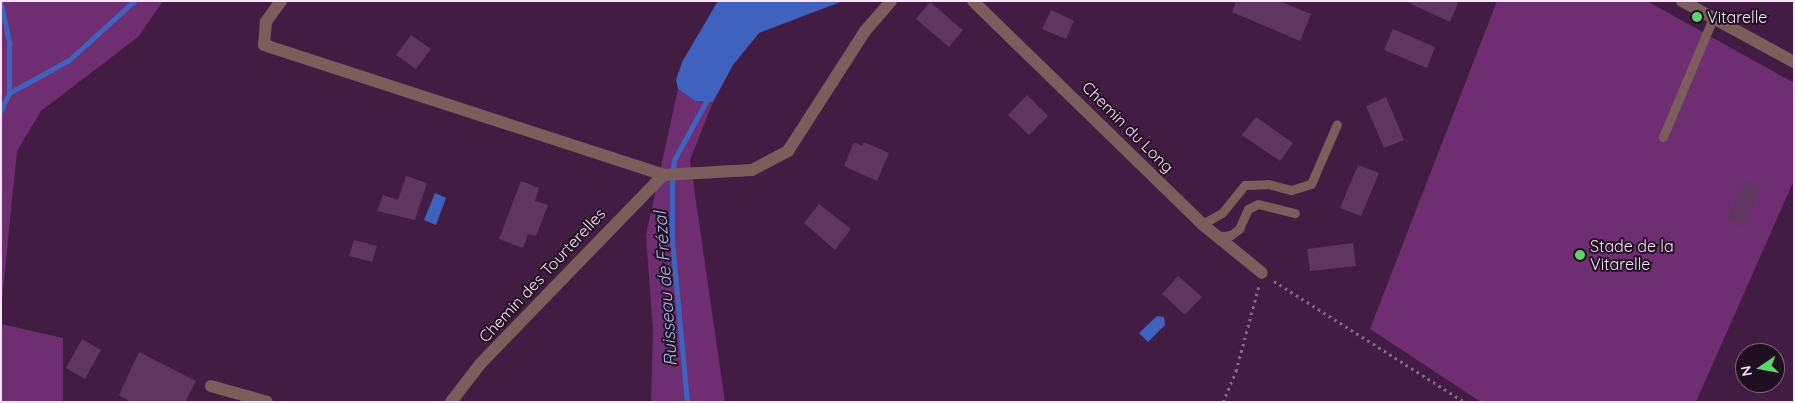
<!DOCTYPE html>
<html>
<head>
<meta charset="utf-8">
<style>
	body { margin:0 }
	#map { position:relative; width:1795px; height:403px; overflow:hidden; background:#431c44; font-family:Quicksand,sans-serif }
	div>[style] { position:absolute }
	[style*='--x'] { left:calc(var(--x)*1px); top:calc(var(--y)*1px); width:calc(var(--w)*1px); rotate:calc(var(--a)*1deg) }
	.green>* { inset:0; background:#6f2e72 }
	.water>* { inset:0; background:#3f62be }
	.stream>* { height:5px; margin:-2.5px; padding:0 2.5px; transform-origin:2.5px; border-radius:2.5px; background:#3f62be }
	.building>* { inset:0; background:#5e3660 }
	.path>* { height:3px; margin-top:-1.5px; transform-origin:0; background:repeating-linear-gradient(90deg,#89678a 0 2.5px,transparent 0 6.5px) }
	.service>* { height:9px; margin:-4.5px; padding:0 4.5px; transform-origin:4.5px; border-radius:4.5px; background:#7b5e5b }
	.minor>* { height:12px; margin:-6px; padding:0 6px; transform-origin:6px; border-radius:6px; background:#7b5e5b }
	.tertiary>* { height:12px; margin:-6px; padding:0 6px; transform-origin:6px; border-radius:6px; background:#7b5e5b }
	.dots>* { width:14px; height:14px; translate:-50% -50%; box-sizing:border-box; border:2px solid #200f20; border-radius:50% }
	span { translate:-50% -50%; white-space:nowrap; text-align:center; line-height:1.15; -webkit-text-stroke:4px #200f20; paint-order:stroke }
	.poi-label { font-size:16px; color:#fee5fe }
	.left { translate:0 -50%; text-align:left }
	.street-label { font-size:16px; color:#fee5fe }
	.water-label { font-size:18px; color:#a9beee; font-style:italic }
	.frame { position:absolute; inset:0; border:2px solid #fee5fe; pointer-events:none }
	.north { position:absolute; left:1735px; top:343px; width:50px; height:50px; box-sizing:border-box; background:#200f20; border:1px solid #796579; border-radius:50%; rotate:258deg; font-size:14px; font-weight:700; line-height:20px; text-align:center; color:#fee5fe }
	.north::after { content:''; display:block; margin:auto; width:18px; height:22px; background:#5ed56c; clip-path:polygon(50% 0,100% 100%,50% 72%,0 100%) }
</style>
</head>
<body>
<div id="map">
	<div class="green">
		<i style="clip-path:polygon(1px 1px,163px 1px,138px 37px,41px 111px,17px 151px,1px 309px)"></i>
		<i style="clip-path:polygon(1497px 1px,1647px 1px,1794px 83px,1794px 180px,1696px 402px,1481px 402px,1370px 329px)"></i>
		<i style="clip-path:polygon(678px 89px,695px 101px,713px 102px,690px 160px,725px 402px,651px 402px,653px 331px,646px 235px)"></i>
		<i style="clip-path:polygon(1px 324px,63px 338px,63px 402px,1px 402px)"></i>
	</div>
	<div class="water">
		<i style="clip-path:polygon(718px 1px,843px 1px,759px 33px,733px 65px,713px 102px,695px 101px,678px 89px,676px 80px,682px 62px)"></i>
		<i style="clip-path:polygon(435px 193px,446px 198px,436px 225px,424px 220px)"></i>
		<i style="clip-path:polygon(1157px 316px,1164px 317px,1165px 325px,1148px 342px,1139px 333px)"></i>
	</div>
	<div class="stream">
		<i style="--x:1;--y:4;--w:40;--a:78"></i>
		<i style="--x:9;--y:43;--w:50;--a:90"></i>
		<i style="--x:1;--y:110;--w:19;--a:-65"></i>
		<i style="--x:9;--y:93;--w:68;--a:-28.8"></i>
		<i style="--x:69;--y:60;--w:88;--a:-42.2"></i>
		<i style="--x:687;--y:402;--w:164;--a:-95.3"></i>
		<i style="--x:672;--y:239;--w:58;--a:-90"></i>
		<i style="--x:672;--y:181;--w:21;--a:-85"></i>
		<i style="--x:674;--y:160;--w:73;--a:-61.3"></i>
	</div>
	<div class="building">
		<i style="clip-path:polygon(1236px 1px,1279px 1px,1311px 14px,1300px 41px,1232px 12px)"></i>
		<i style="clip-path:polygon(1405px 1px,1459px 1px,1450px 22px)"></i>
		<i style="clip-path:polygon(930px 2px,963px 30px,949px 47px,916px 19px)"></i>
		<i style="clip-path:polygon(1051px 10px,1074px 21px,1066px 39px,1042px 29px)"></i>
		<i style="clip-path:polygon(1393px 29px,1435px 47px,1427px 68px,1384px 50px)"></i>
		<i style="clip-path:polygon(411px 35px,431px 49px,416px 69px,396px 55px)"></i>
		<i style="clip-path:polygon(1027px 95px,1048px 116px,1029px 135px,1008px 115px)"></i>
		<i style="clip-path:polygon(1386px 97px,1404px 140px,1384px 148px,1366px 106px)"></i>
		<i style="clip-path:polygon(1256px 117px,1293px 143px,1280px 161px,1242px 135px)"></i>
		<i style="clip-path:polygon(854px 142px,862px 146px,864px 142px,889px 153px,877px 181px,844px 166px)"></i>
		<i style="clip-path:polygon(1358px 165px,1379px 173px,1361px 216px,1340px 208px)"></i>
		<i style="clip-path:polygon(406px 176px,427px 183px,415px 220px,377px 211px,383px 195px,398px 200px)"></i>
		<i style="clip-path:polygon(521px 181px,539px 188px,535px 201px,548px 205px,536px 236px,528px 234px,523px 248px,499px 239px)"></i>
		<i style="clip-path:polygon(1743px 181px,1760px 187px,1745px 227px,1728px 220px)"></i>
		<i style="clip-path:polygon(819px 204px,851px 229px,835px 250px,804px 223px)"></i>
		<i style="clip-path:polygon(354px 240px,377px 246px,372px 262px,349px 256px)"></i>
		<i style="clip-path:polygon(1353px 243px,1356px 266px,1310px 271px,1307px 249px)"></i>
		<i style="clip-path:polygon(1178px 276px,1202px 297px,1185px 315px,1162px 294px)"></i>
		<i style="clip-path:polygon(82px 339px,101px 350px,85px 379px,66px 368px)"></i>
		<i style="clip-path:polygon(139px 352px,196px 381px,185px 402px,131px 402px,119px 395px)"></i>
	</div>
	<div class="path">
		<i style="--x:1274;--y:281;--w:226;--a:32.4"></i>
		<i style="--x:1223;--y:402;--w:34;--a:-67"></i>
		<i style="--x:1236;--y:371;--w:88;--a:-74.9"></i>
	</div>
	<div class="service">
		<i style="--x:1663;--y:137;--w:129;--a:-67.2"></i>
		<i style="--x:1202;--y:224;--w:23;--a:-29"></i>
		<i style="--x:1222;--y:213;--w:36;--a:-51"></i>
		<i style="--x:1245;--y:185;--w:23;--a:-2"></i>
		<i style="--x:1268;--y:184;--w:24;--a:15"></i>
		<i style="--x:1291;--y:190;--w:21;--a:-17"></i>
		<i style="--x:1311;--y:184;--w:65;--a:-66.6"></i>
		<i style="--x:1217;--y:237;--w:14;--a:-8"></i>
		<i style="--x:1231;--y:235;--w:10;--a:-37"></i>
		<i style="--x:1239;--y:229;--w:22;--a:-66"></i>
		<i style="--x:1248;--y:209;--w:11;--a:-27"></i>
		<i style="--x:1258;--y:204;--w:38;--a:14"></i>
	</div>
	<div class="minor">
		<i style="--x:281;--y:1;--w:26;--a:126"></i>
		<i style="--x:266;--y:22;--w:23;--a:95"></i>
		<i style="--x:264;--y:45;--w:420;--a:18"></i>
		<i style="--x:663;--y:175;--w:89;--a:-3.2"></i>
		<i style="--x:752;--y:170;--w:41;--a:-27.8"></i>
		<i style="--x:788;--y:151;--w:143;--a:-57.3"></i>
		<i style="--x:865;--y:31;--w:40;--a:-49"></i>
		<i style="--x:973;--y:1;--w:320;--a:44.2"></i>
		<i style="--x:1202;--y:224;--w:77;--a:39.2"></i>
		<i style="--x:211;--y:386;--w:58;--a:15.9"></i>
		<i style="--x:451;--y:402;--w:49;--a:-52.4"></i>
		<i style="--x:481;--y:363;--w:262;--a:-45.9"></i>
	</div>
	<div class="tertiary">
		<i style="--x:1682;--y:1;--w:128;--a:28.6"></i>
	</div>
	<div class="dots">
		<i style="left:1697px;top:17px;background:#5ed56c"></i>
		<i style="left:1580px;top:255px;background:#5ed56c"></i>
	</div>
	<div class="poi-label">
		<span class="left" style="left:1707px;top:17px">Vitarelle</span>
		<span class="left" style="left:1590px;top:255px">Stade de la<br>Vitarelle</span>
	</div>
	<div class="street-label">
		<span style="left:1128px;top:127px;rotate:45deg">Chemin du Long</span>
		<span style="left:542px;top:275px;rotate:-47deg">Chemin des Tourterelles</span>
	</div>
	<div class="water-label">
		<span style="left:666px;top:289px;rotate:-94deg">Ruisseau de Frézal</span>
	</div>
	<div class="frame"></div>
	<div class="north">N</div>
</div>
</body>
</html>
